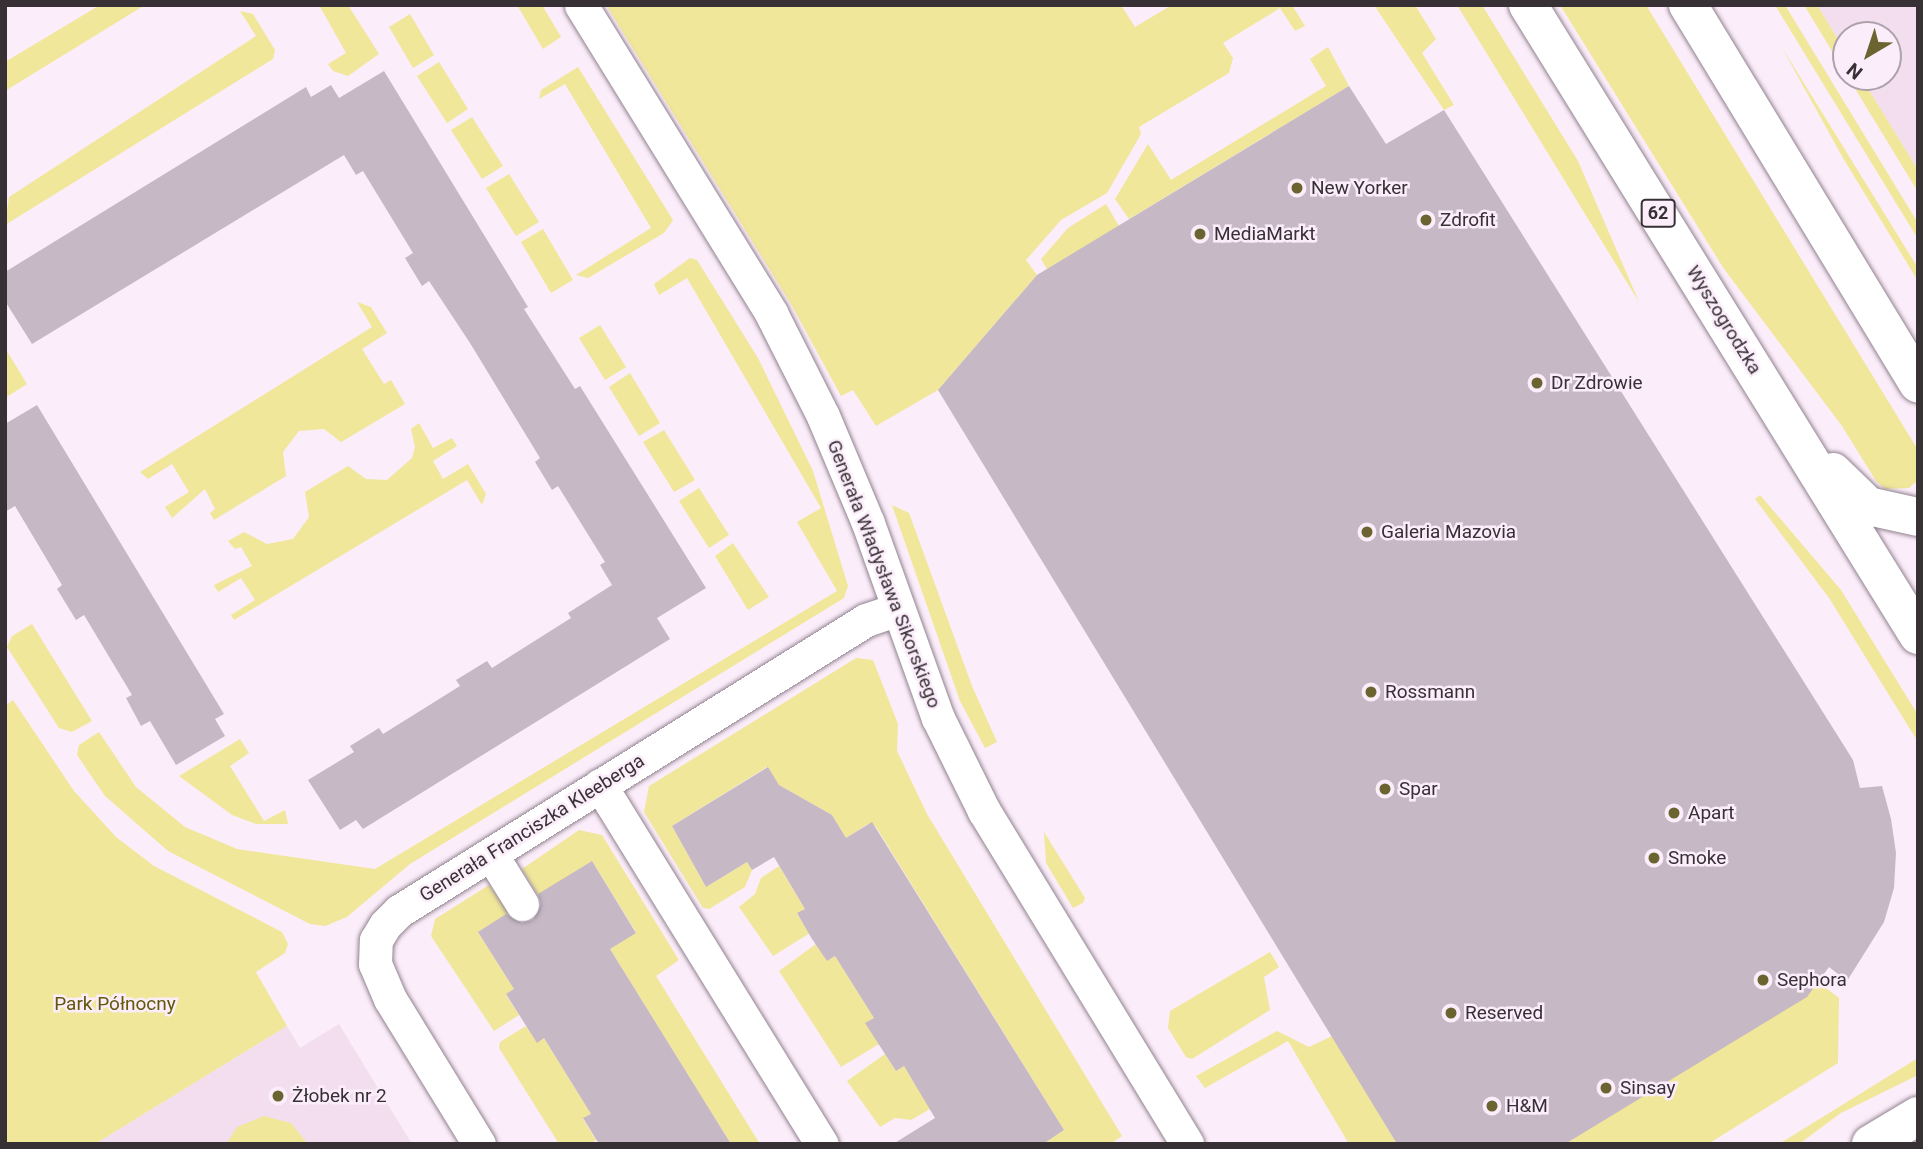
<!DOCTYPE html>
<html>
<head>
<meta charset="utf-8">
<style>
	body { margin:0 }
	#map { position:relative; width:1923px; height:1149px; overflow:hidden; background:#fcedfa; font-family:Roboto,sans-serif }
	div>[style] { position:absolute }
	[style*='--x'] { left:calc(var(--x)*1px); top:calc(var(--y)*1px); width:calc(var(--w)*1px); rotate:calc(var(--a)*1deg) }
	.built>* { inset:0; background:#f3def0 }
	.green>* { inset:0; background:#f0e79a }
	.building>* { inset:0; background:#c6b8c4 }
	.roads { filter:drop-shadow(0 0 2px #90838f) drop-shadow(0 0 2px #90838f) }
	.street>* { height:33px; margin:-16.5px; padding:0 16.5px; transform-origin:16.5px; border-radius:16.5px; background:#fff }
	.secondary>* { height:38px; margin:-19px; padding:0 19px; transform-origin:19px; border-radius:19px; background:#fff }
	.primary>* { height:38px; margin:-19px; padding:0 19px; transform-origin:19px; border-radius:19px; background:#fff }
	.dots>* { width:19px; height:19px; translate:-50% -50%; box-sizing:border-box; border:4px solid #fcedfa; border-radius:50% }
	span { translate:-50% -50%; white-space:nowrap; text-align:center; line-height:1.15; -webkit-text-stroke:5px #fcedfa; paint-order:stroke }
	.shield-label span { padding:2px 5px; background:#fcedfa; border:2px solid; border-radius:5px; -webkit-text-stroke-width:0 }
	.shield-label { font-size:18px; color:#373136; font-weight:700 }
	.poi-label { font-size:19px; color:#373136 }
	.left { translate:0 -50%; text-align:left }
	.street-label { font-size:19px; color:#373136 }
	.park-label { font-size:19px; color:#625808 }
	.frame { position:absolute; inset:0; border:7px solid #373136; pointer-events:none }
	.north { position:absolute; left:1832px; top:21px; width:70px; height:70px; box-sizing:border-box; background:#fcedfa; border:2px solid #ada2ac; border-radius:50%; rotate:219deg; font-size:19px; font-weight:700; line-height:28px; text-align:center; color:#373136 }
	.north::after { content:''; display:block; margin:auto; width:24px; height:32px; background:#6b6431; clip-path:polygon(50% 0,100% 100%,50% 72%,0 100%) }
</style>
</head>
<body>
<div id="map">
	<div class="built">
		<i style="clip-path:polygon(1817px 5px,1918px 5px,1918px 170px,1861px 77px,1888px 77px,1888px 35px,1846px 35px,1846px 52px)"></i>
		<i style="clip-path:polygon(339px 1024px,412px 1144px,95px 1144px,287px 1026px,300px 1048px)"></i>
	</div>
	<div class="green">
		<i style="clip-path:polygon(100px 5px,145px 5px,5px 91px,5px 62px)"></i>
		<i style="clip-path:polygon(319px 5px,348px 5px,379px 54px,348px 76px,333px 71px,328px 64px,346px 53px)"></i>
		<i style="clip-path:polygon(517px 5px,542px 5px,561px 37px,543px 49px)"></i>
		<i style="clip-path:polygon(606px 5px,1121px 5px,1135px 27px,1172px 5px,1292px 5px,1305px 26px,1295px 31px,1280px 8px,1223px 43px,1233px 58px,1229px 73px,1139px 127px,1141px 134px,1107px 193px,1061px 220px,1026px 260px,1037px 275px,938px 390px,876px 426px,853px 390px,841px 396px,791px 304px)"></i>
		<i style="clip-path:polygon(1374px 5px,1415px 5px,1436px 39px,1422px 53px,1454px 105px,1444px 110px)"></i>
		<i style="clip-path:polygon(1457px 5px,1482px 5px,1578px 161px,1639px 302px)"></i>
		<i style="clip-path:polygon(1560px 5px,1646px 5px,1918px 450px,1918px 480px,1909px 488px,1885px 489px,1876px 481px,1842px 426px,1724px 269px)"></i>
		<i style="clip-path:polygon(1775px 5px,1785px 5px,1918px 223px,1918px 239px)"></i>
		<i style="clip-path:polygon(1804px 5px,1817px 5px,1846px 52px,1846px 74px)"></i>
		<i style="clip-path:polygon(240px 11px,253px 14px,275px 50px,273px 59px,5px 225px,9px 197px,256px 36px)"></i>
		<i style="clip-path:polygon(410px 14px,434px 55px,413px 68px,389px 27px)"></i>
		<i style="clip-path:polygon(1781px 46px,1918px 268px,1918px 281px,1843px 158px)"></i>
		<i style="clip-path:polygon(1328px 47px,1349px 86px,1129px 219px,1115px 199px,1148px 144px,1171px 180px,1326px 86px,1310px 59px)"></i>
		<i style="clip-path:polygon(439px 62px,468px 109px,447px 123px,417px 76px)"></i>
		<i style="clip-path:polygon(578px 67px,673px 220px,664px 233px,588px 278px,576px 275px,651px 228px,565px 84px,539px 99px,541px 90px)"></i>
		<i style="clip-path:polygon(1848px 77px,1861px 77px,1918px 170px,1918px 192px)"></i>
		<i style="clip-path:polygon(472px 117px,503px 166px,482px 179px,451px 130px)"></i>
		<i style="clip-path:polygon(509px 174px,539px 222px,516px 236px,486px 188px)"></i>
		<i style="clip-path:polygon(1106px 204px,1119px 226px,1047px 269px,1041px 259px,1068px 228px)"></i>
		<i style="clip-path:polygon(543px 229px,573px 280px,551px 293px,521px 242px)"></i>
		<i style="clip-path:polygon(690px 258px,697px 260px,758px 358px,813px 471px,848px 586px,844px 598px,410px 864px,347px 917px,325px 926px,310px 924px,168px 851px,105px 796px,77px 755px,79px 745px,99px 732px,136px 787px,185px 827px,237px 849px,375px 869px,837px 591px,797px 522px,821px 508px,687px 278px,659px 295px,654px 284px)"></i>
		<i style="clip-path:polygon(357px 302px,371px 307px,387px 333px,362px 349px,384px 384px,391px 380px,405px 404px,341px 442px,324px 429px,299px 431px,283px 452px,286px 476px,214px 520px,210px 513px,215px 509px,205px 489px,172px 518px,165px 507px,189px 492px,172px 464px,148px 479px,140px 472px,372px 327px)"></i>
		<i style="clip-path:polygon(600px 325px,626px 367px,605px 380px,579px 338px)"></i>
		<i style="clip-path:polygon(5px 348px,27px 384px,5px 398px)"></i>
		<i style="clip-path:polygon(630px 373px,660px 423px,639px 436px,609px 387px)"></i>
		<i style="clip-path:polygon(419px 423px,433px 448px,452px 438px,457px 446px,433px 461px,443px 479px,468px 464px,486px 494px,482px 505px,467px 480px,234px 620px,231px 615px,255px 600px,241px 578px,218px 592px,214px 585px,252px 566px,241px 547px,235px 549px,228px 541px,244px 532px,267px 544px,293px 539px,309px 517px,305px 492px,348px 466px,366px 479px,387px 480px,412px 458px,415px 447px,411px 429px)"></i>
		<i style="clip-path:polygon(664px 430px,695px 480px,674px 492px,643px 442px)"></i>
		<i style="clip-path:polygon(699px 488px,729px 535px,709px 548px,679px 501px)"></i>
		<i style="clip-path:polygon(1760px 495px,1841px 590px,1918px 715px,1918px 742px,1829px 598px,1755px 499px)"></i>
		<i style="clip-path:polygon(892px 505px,909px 513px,972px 686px,997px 742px,985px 748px,960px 701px)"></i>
		<i style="clip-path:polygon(733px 543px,769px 597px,748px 610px,715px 556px)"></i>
		<i style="clip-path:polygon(32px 624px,92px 721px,72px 732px,59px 728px,7px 647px,12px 636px)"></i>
		<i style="clip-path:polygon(856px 658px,873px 660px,898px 724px,897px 751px,927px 814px,1122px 1136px,1110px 1144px,1043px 1144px,1064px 1130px,876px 827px,868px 824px,846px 838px,832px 815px,779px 785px,767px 767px,672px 826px,706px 887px,747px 862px,752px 870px,745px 887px,709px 909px,703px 908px,644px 812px,649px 786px)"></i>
		<i style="clip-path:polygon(13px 700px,74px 791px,116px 837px,154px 866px,282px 932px,288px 944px,285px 953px,256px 972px,287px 1026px,95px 1144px,5px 1144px,5px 706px)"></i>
		<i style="clip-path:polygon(240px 739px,249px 753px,230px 766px,264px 821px,285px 810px,288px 824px,256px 824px,232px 815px,179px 776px)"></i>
		<i style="clip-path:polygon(579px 830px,602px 835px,679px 960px,656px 976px,760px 1144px,731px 1144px,610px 949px,636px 932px,592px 861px,538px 895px,522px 869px)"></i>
		<i style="clip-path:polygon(1044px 832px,1085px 898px,1083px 903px,1073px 908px,1046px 863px)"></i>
		<i style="clip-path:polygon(779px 866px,805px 909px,797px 914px,810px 933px,773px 956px,739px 907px,755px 894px,761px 878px)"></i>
		<i style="clip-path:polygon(489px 885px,509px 913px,478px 932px,514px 989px,506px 995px,519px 1015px,494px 1031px,431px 936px,435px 919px)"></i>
		<i style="clip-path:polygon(816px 944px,827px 961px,835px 956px,874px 1018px,866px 1023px,879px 1044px,841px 1067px,779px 971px)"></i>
		<i style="clip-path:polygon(1270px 952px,1279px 967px,1264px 977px,1270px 1010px,1192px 1059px,1186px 1057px,1168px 1028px,1170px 1011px)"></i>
		<i style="clip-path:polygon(1818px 982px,1839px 998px,1838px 1063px,1708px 1144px,1565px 1144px)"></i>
		<i style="clip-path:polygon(526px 1026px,537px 1042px,544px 1038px,591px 1114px,583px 1119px,596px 1140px,590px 1144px,559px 1144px,499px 1048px,500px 1042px)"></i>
		<i style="clip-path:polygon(1277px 1031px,1309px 1047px,1332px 1036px,1397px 1144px,1349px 1144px,1288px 1041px,1205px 1088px,1196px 1076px)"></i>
		<i style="clip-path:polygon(885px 1054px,896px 1071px,904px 1066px,930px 1109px,911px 1120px,895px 1118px,880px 1127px,847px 1081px)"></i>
		<i style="clip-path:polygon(1918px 1058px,1918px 1075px,1841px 1113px,1799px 1144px,1779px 1144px)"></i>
		<i style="clip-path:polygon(264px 1116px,291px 1123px,308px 1144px,226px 1144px,237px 1127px)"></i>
	</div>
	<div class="building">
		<i style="clip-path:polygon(384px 71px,528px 307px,524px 309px,575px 389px,580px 386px,706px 588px,657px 618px,670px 639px,363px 829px,356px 820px,340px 830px,308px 780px,354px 752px,350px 746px,379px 728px,383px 734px,460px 686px,456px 680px,487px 661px,492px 668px,571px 618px,568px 613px,612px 585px,600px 565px,605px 562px,558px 486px,552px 490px,535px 462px,540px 458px,470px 343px,429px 281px,422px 286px,405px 258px,413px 253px,363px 171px,356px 175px,344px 155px,32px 344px,5px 301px,5px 272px,306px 87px,311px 97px,331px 85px,339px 98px)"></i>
		<i style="clip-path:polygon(1349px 86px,1386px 144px,1444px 110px,1853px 760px,1860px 788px,1882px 786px,1891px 819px,1896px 853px,1894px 888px,1884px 922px,1847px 981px,1829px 967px,1807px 997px,1565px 1144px,1397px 1144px,938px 390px,1037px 275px)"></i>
		<i style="clip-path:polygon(37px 405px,224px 714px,215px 719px,225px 736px,176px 765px,150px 721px,141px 726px,126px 698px,132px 695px,84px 615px,76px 620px,57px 589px,62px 585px,15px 506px,5px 512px,5px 424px)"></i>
		<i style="clip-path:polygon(768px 767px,779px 785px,832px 815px,846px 838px,872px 822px,1064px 1130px,1043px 1144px,893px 1144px,935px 1118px,904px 1066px,896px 1071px,865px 1023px,874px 1018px,835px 956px,827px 961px,812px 939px,797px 913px,805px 909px,774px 857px,752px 870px,747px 862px,706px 887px,672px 826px)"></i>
		<i style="clip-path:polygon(592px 861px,636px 933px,610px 949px,731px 1144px,599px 1144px,583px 1118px,591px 1114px,544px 1038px,537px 1043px,506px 994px,514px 989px,478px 932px,506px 914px,522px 923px,533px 920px,541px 904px,538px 894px)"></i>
	</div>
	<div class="roads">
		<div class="street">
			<i style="--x:581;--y:5;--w:362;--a:58.3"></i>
			<i style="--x:771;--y:313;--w:115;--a:63.2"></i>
			<i style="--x:823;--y:416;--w:116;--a:67.2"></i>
			<i style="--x:868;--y:523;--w:207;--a:70.3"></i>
			<i style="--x:938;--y:718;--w:104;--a:63.7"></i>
			<i style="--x:984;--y:811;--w:390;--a:58.6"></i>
			<i style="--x:600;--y:785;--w:422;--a:58.3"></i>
			<i style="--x:491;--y:854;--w:59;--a:58.2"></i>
			<i style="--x:479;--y:1144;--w:170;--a:-121.5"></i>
			<i style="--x:390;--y:999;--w:38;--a:-113"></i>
			<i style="--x:375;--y:964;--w:24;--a:-88"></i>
			<i style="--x:376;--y:940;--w:17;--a:-59"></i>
			<i style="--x:385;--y:925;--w:20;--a:-45"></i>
			<i style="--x:399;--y:911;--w:550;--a:-31.93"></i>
			<i style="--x:866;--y:620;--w:34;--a:-19"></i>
		</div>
		<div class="secondary">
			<i style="--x:1871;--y:1144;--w:55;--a:-30.8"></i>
		</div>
		<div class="primary">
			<i style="--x:1528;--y:5;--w:741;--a:58.24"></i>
			<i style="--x:1688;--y:5;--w:443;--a:58.7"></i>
			<i style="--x:1833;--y:472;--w:49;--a:44.2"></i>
			<i style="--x:1868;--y:506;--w:51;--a:12.4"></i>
		</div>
	</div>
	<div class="dots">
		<i style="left:1297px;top:188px;background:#6b6431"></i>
		<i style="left:1426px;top:220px;background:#6b6431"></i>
		<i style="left:1200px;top:234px;background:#6b6431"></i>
		<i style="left:1537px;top:383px;background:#6b6431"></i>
		<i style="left:1367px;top:532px;background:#6b6431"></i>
		<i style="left:1371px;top:692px;background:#6b6431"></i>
		<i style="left:1385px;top:789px;background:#6b6431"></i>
		<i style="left:1674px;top:813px;background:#6b6431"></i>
		<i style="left:1654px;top:858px;background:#6b6431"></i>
		<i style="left:1763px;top:980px;background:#6b6431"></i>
		<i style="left:1451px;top:1013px;background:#6b6431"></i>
		<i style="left:1606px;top:1088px;background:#6b6431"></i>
		<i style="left:278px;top:1096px;background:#6b6431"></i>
		<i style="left:1492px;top:1106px;background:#6b6431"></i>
	</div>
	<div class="shield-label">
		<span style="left:1658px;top:213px">62</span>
	</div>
	<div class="poi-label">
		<span class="left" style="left:1311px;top:188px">New Yorker</span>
		<span class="left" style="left:1440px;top:220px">Zdrofit</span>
		<span class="left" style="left:1214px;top:234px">MediaMarkt</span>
		<span class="left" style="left:1551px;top:383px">Dr Zdrowie</span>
		<span class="left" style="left:1381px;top:532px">Galeria Mazovia</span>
		<span class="left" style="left:1385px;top:692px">Rossmann</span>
		<span class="left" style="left:1399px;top:789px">Spar</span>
		<span class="left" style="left:1688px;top:813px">Apart</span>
		<span class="left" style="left:1668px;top:858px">Smoke</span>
		<span class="left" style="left:1777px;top:980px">Sephora</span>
		<span class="left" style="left:1465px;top:1013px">Reserved</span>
		<span class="left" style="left:1620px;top:1088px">Sinsay</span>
		<span class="left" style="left:292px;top:1096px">Żłobek nr 2</span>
		<span class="left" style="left:1506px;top:1106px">H&amp;M</span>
	</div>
	<div class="street-label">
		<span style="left:1724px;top:320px;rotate:58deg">Wyszogrodzka</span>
		<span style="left:884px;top:574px;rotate:69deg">Generała Władysława Sikorskiego</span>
		<span style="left:532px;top:828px;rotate:-32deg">Generała Franciszka Kleeberga</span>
	</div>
	<div class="park-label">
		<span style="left:115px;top:1004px">Park Północny</span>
	</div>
	<div class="frame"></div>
	<div class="north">N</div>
</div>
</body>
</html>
